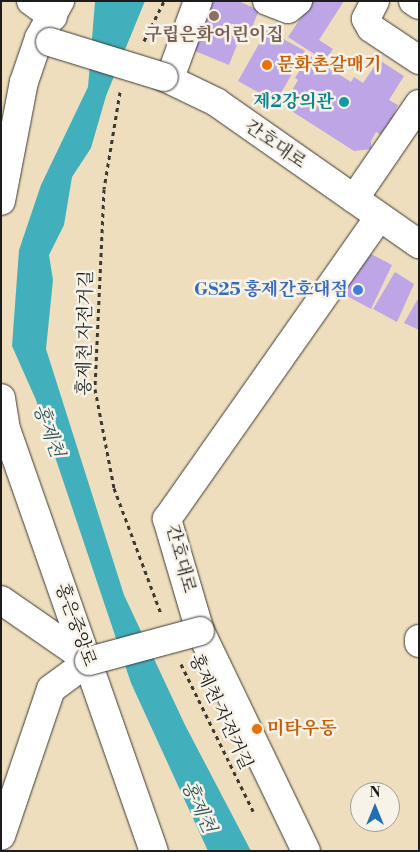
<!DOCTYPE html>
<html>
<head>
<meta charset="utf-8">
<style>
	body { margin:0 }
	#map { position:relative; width:420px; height:852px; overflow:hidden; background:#eedebd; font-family:"Libre Bodoni","Noto Serif KR",serif }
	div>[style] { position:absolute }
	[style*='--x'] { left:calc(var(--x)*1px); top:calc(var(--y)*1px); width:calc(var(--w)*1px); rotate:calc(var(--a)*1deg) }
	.water>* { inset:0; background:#41b0bc }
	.building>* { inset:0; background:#bea6e6 }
	.path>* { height:3px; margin-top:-1.5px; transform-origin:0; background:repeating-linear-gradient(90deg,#3c3934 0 4px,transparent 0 8px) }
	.roads { filter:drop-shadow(0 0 1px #3c3934) drop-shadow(0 0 1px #3c3934) }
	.minor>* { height:28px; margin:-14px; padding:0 14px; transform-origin:14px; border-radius:14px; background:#fff }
	.bridges { filter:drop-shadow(0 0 1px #3c3934) drop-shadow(0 0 1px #3c3934) }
	.minor-bridge>* { height:28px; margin:-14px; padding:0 14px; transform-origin:14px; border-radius:14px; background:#fff }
	.dots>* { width:14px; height:14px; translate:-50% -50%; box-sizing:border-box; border:2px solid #f7f3e8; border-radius:50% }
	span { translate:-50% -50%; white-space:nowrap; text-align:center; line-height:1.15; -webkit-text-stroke:5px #f7f3e8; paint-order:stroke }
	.education-label { font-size:18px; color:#785e54; font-weight:700 }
	.food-label { font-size:18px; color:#c56008; font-weight:700 }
	.left { translate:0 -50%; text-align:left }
	.culture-label { font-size:18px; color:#0d838f; font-weight:700 }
	.right { translate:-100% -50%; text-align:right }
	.street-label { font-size:18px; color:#1c1c1c }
	.shop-label { font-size:18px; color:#366cbe; font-weight:700 }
	.water-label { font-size:19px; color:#2b575c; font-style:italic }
	.frame { position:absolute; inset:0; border:2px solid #1c1c1c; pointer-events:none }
	.north { position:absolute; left:350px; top:782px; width:50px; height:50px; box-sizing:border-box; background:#f7f3e8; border:1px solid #9f9d96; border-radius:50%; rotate:0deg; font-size:14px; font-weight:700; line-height:20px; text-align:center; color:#1c1c1c }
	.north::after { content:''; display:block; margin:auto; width:18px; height:22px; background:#1f6fb2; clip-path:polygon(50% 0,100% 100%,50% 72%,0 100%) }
</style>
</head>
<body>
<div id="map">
	<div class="water">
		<i style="clip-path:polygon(145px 1px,106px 96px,91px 148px,72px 177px,64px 225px,49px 255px,53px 280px,46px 349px,124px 595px,185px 725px,251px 851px,208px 851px,131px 683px,36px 400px,12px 346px,19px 250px,41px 185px,88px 87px,95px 2px)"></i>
	</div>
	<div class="building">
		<i style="clip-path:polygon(210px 1px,238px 1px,259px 10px,249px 35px,242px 32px,229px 65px,190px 49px)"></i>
		<i style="clip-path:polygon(312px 1px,344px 1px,319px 40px,333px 49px,325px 61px,288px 37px)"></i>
		<i style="clip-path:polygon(267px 30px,305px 51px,276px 102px,238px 81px)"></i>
		<i style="clip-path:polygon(309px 55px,351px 82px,354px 77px,363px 83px,379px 60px,404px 76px,389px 100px,398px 105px,394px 113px,401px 117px,388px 139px,376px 132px,371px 141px,371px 149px,354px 151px,290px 110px,299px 97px,291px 92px,298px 80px,295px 78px)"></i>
		<i style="clip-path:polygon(356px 246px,392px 265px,371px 309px,332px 288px)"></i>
		<i style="clip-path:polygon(395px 272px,414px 284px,397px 322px,373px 309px)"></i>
		<i style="clip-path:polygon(419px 297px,419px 330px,404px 323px)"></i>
	</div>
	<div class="path">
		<i style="--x:144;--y:41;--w:45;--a:-63.4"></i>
		<i style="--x:120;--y:92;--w:98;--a:99.4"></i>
		<i style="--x:104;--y:189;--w:200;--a:92.6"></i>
		<i style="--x:95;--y:389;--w:101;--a:79.1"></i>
		<i style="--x:114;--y:488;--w:134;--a:69.5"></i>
		<i style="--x:181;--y:664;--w:164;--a:63.9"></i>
	</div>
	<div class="roads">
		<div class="minor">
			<i style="--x:31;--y:1;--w:27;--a:36"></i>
			<i style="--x:267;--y:1;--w:22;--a:21"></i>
			<i style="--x:288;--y:9;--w:13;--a:-39"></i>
			<i style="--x:375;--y:1;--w:20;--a:117"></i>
			<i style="--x:366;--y:19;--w:10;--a:61"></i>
			<i style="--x:371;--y:28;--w:58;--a:33.7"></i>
			<i style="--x:413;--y:1;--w:7;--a:34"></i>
			<i style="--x:164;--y:77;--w:58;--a:25.7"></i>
			<i style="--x:216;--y:102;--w:248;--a:35"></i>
			<i style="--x:170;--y:78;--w:82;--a:-70"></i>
			<i style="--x:354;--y:199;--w:115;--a:-55.6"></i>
			<i style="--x:1;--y:201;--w:121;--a:-79.1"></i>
			<i style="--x:24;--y:82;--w:46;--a:-71.2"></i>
			<i style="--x:39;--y:38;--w:43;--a:-60.4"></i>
			<i style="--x:1;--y:398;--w:31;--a:81"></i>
			<i style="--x:6;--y:429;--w:447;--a:70.7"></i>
			<i style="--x:1;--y:600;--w:107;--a:34.7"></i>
			<i style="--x:89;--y:661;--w:47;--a:143.6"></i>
			<i style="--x:51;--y:689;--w:155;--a:108.8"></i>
			<i style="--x:419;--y:639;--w:4;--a:90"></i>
			<i style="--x:306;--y:851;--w:244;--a:-115.7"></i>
			<i style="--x:200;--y:631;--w:117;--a:-106.4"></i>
			<i style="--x:167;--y:519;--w:369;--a:-54.9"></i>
		</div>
	</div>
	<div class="bridges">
		<div class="minor-bridge">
			<i style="--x:50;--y:42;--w:119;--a:17.1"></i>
			<i style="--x:89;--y:661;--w:115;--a:-15.1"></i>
		</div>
	</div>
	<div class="dots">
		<i style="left:214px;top:16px;background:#8d6e63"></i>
		<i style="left:267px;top:65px;background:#e8710a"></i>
		<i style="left:344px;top:102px;background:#0f9aa8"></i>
		<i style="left:358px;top:290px;background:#3f7fe0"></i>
		<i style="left:257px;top:729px;background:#e8710a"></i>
	</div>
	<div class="education-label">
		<span style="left:214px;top:35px">구립은화어린이집</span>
	</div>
	<div class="food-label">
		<span class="left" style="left:277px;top:65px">문화촌갈매기</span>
		<span class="left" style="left:267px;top:729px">미타우동</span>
	</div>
	<div class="culture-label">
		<span class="right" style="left:334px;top:102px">제2강의관</span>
	</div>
	<div class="street-label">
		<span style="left:275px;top:145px;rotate:35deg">간호대로</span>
		<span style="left:86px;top:333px;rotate:-89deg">홍제천 자전거길</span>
		<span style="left:180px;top:559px;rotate:75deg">간호대로</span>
		<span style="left:75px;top:625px;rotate:70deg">홍은중앙로</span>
		<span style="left:220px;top:712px;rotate:65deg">홍제천 자전거길</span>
	</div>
	<div class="shop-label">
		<span class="right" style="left:348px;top:290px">GS25 홍제간호대점</span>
	</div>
	<div class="water-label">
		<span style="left:48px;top:431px;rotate:70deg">홍제천</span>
		<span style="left:198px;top:807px;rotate:65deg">홍제천</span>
	</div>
	<div class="frame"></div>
	<div class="north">N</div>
</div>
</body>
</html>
